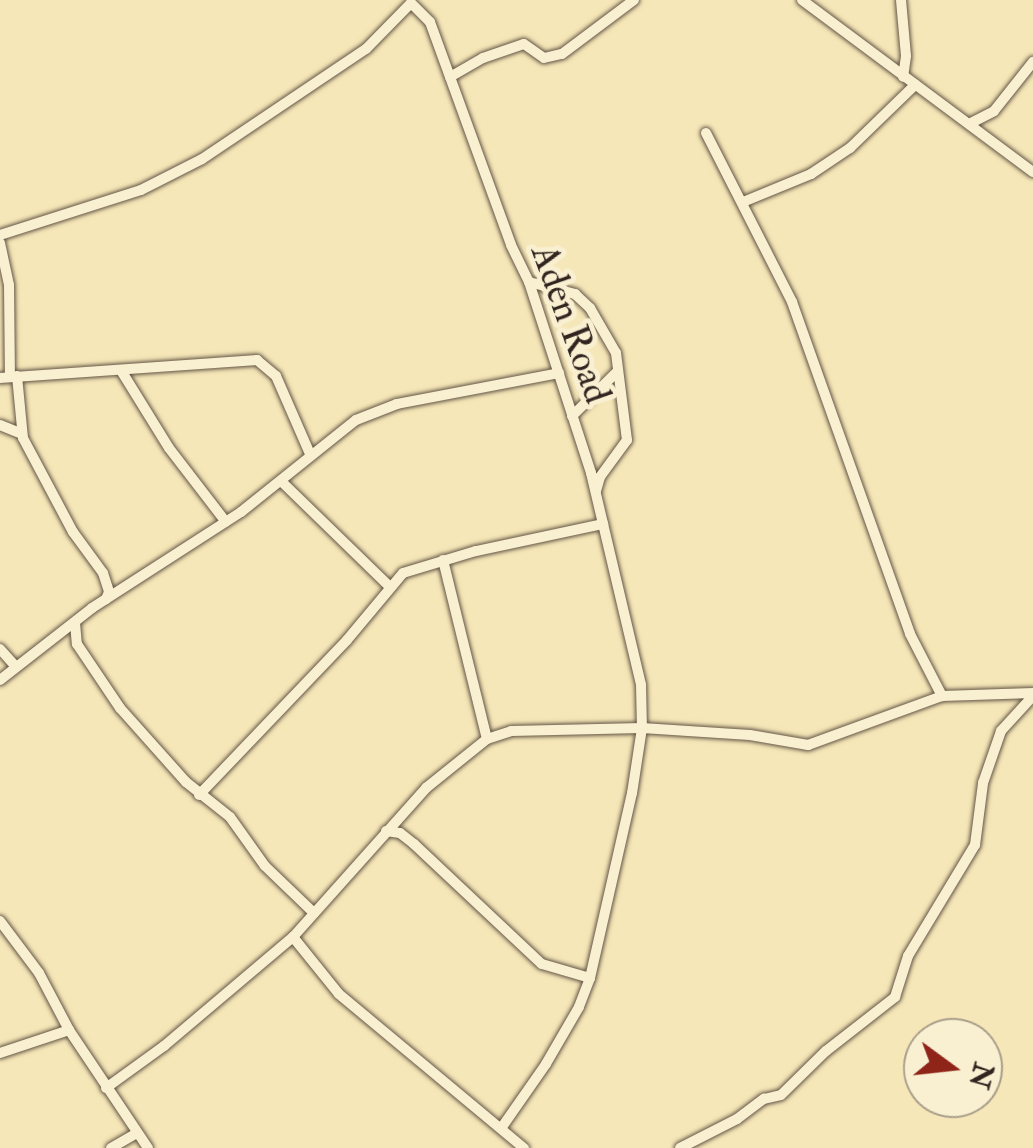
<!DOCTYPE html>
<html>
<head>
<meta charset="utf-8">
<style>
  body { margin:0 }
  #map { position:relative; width:1033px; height:1148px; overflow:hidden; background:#f6e7b8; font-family:"IM FELL Double Pica",serif }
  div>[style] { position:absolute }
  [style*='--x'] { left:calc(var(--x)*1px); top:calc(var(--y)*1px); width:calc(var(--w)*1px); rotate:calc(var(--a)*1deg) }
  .roads { filter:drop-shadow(0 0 2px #635646) drop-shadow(0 0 2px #635646) }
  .street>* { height:10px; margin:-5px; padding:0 5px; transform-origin:5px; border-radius:5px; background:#f9efd1 }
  span { translate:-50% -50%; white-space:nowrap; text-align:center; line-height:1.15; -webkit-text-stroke:10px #f9efd1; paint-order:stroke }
  .street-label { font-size:38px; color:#322520 }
  .north { position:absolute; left:903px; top:1018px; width:100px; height:100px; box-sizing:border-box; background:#f9efd1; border:2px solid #a99e8a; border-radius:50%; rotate:105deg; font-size:28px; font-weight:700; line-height:40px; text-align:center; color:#322520 }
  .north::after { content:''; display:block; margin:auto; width:35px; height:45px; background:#8f2418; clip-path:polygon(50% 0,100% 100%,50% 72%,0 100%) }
</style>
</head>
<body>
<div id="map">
  <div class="roads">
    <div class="street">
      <div style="--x:802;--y:0;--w:288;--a:36.7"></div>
      <div style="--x:901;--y:0;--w:56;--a:84.9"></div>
      <div style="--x:906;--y:56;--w:21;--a:98"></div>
      <div style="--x:450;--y:77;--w:38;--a:-30"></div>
      <div style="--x:483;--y:58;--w:43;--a:-18.9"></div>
      <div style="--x:524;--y:44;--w:24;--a:35"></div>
      <div style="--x:544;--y:58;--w:18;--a:-13"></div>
      <div style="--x:562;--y:54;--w:90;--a:-36.9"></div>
      <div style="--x:969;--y:124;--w:28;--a:-27"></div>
      <div style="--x:994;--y:111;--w:63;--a:-51.5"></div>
      <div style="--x:706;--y:133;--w:190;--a:63"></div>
      <div style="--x:792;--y:302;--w:352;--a:70.4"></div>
      <div style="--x:910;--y:634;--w:70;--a:62.7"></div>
      <div style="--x:743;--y:202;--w:74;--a:-22.4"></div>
      <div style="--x:811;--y:174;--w:47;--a:-33.7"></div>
      <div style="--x:850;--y:148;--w:91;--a:-44.1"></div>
      <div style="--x:0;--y:235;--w:148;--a:-17.7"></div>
      <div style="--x:141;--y:190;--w:68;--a:-26.9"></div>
      <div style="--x:202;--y:159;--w:197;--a:-33.9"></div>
      <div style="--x:366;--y:49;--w:64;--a:-45.6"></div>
      <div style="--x:411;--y:3;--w:27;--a:45"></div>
      <div style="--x:430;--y:22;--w:237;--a:70"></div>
      <div style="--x:511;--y:245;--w:41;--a:64.1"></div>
      <div style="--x:529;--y:282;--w:201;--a:72"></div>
      <div style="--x:591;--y:473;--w:218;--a:76.7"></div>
      <div style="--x:641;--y:685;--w:43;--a:88.7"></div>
      <div style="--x:642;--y:728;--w:66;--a:98.7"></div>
      <div style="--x:632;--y:793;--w:190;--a:102.8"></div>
      <div style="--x:590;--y:978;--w:31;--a:111"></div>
      <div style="--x:579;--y:1007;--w:66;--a:120.1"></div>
      <div style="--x:546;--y:1064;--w:77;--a:124.9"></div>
      <div style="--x:0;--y:243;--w:43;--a:77.9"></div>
      <div style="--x:9;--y:285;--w:92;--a:89.4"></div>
      <div style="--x:529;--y:282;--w:48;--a:14.6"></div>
      <div style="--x:575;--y:294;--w:21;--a:43"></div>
      <div style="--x:590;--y:308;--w:52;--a:60"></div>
      <div style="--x:616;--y:353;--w:88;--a:82.8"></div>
      <div style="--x:627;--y:440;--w:46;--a:126.1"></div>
      <div style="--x:600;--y:477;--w:15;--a:106"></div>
      <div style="--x:122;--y:372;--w:89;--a:58.3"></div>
      <div style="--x:169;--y:448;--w:93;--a:52.4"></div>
      <div style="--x:17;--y:376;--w:62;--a:84.5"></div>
      <div style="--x:23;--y:438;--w:106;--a:62"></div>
      <div style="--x:73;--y:532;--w:51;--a:53.8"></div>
      <div style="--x:103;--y:573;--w:20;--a:72"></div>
      <div style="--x:109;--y:592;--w:8;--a:113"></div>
      <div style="--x:0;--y:378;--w:258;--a:-4"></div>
      <div style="--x:257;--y:360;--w:25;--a:40"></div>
      <div style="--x:276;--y:376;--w:85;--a:66.4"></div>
      <div style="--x:572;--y:416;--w:63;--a:-44.4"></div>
      <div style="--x:0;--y:425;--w:24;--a:22"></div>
      <div style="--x:282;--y:482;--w:148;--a:44.2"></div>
      <div style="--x:443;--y:560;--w:184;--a:76.2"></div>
      <div style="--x:75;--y:623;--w:21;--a:85"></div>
      <div style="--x:77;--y:644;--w:77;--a:56.1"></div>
      <div style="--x:120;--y:708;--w:99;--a:48.3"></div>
      <div style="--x:186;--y:782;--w:56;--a:38.5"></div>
      <div style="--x:230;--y:817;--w:60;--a:54.5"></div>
      <div style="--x:265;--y:866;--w:68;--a:43.8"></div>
      <div style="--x:0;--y:649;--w:24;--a:48"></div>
      <div style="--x:0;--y:680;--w:117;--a:-38"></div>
      <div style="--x:92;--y:608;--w:177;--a:-32.8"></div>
      <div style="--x:241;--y:512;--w:147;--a:-38.7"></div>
      <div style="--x:356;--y:420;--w:44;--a:-21.3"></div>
      <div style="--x:397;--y:404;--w:165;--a:-10.8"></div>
      <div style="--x:199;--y:795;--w:214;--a:-46.3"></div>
      <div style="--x:347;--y:640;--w:87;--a:-50.1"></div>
      <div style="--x:403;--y:573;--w:76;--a:-16.8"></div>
      <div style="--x:476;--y:551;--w:130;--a:-12"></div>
      <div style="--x:386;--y:831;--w:14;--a:8"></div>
      <div style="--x:400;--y:833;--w:18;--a:38"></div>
      <div style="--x:414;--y:844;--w:175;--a:43.2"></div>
      <div style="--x:542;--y:964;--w:50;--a:16.3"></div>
      <div style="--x:0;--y:921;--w:65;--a:53.1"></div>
      <div style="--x:39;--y:973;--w:64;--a:62.2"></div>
      <div style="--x:69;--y:1030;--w:142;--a:56.2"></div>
      <div style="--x:293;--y:937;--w:73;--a:51.1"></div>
      <div style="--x:339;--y:994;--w:241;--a:39.8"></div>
      <div style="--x:0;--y:1053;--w:73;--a:-18.4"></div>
      <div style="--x:106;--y:1088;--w:72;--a:-35.9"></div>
      <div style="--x:164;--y:1046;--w:169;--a:-40.2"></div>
      <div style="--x:293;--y:937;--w:200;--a:-48.2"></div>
      <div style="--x:426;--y:788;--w:78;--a:-38.8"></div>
      <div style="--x:487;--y:739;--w:25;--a:-18"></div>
      <div style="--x:511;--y:731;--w:131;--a:-1.3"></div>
      <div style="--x:642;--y:728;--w:108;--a:3.7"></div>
      <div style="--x:750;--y:735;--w:59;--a:9.8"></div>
      <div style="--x:808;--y:745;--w:143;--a:-20.1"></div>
      <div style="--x:942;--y:696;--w:91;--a:-1.9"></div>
      <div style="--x:111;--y:1148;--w:30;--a:-30"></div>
      <div style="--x:680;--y:1148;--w:64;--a:-27"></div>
      <div style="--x:737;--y:1119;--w:34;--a:-37"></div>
      <div style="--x:764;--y:1099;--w:17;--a:-13"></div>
      <div style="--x:781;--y:1095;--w:63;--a:-44.4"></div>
      <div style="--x:826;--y:1051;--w:88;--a:-38"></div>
      <div style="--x:895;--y:997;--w:43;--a:-72.4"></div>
      <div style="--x:908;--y:956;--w:130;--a:-58.9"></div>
      <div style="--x:975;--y:845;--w:63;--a:-82.6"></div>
      <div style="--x:983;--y:783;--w:55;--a:-70.9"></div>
      <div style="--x:1001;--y:731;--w:47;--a:-47.6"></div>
    </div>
  </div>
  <div class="street-label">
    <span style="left:570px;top:324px;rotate:70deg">Aden Road</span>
  </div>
  <div class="north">N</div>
</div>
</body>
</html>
